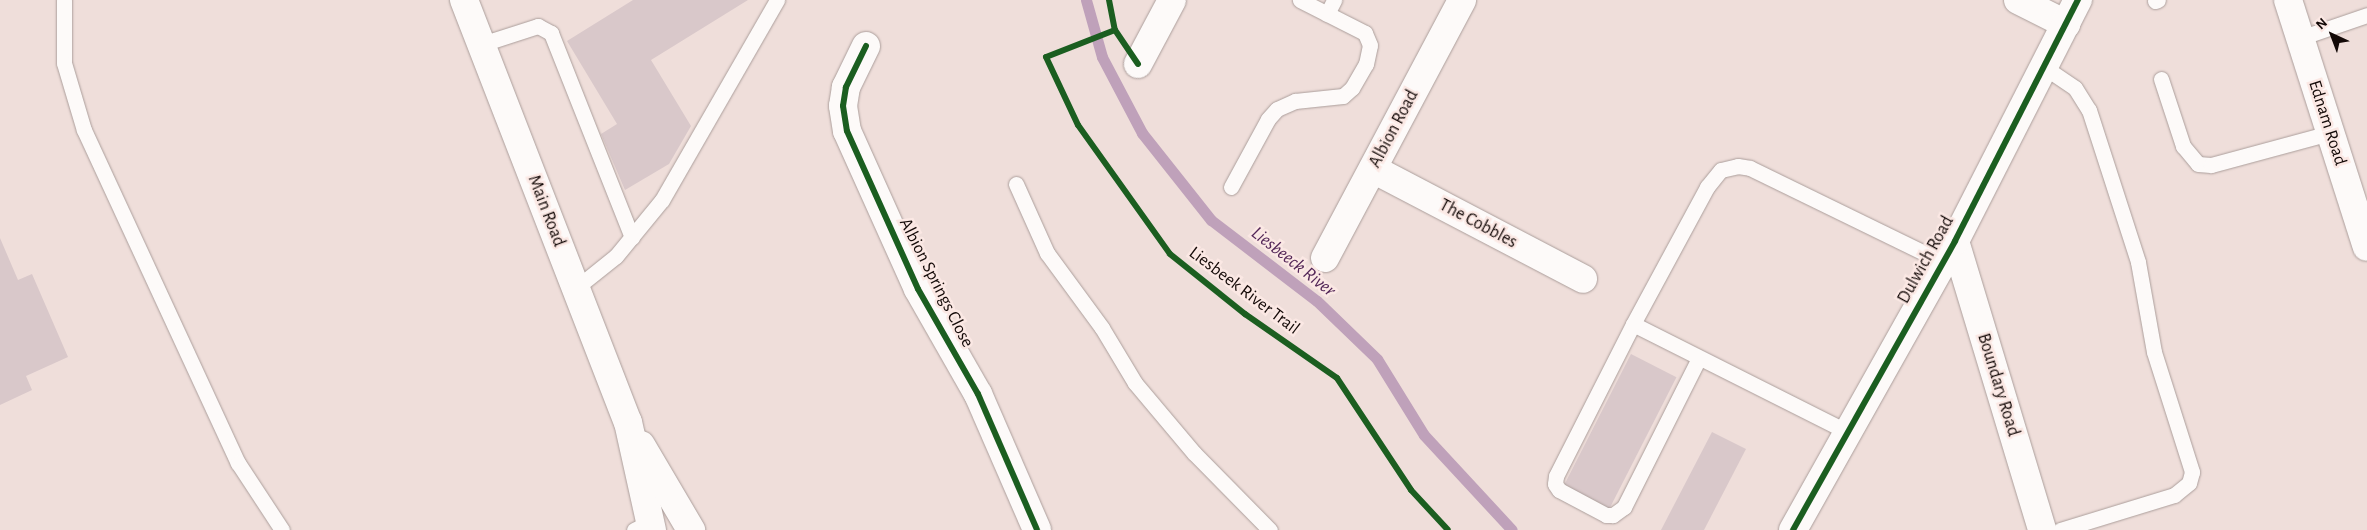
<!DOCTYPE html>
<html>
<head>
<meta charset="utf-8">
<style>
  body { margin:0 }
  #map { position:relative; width:2367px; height:530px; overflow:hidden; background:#efdeda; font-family:"Alegreya Sans",sans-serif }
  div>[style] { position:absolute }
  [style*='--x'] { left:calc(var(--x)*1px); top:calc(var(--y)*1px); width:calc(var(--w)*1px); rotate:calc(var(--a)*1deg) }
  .stream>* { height:11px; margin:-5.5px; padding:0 5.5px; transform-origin:5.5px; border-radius:5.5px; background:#bfa1ba }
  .building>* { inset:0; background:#d9c8ca; transform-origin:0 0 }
  .path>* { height:3px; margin-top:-1.5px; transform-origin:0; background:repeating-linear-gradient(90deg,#d1cccb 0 5px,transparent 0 7.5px) }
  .roads { filter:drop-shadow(0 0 1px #ab9e9b) drop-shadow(0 0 1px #ab9e9b) }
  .lane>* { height:15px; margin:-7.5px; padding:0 7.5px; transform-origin:7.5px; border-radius:7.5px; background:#fdfaf9 }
  .street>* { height:28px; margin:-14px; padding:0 14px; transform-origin:14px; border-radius:14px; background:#fdfaf9 }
  .secondary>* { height:28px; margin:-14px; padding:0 14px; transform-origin:14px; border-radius:14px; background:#fdfaf9 }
  .cycleway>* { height:6px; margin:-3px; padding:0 3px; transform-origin:3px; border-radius:3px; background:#1b5e20 }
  span { translate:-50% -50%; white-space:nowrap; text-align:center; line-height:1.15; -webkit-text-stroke:5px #fbe8e4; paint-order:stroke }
  .street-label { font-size:18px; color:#130907 }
  .water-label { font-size:19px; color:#532657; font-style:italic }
  .north { position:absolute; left:2307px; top:10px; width:50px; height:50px; -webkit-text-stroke:4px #fbe8e4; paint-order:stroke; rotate:317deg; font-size:14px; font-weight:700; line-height:20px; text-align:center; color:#130907 }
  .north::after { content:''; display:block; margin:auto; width:18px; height:22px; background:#130907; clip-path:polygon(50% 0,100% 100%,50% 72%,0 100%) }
</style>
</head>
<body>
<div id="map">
  <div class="stream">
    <div style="--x:1086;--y:0;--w:59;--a:74.3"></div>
    <div style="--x:1102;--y:57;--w:86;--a:62.2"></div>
    <div style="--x:1142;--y:133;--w:111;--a:51.6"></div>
    <div style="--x:1211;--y:220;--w:133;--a:37.4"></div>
    <div style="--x:1317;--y:301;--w:83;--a:44"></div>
    <div style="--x:1377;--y:359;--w:89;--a:58.3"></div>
    <div style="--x:1424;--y:435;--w:129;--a:47.2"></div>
  </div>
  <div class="building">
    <div style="clip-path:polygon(633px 0,748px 0,651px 60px,691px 126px,669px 164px,625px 190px,601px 134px,617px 124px,567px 41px)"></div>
    <div style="clip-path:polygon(0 238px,18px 280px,32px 274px,68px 357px,26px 376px,32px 390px,0 405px)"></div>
    <div style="left:1631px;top:354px;width:51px;height:148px;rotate:27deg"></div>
    <div style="clip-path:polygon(1712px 432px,1746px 449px,1704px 530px,1661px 530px)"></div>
  </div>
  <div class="path">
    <div style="--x:1109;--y:0;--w:32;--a:79"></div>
    <div style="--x:1115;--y:30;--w:74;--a:158.6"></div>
    <div style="--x:1046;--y:57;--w:75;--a:64.8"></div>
    <div style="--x:1078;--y:125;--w:158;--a:54.5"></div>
    <div style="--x:1170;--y:254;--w:96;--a:38.7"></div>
    <div style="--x:1245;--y:314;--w:112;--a:34.8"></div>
    <div style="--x:1337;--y:378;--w:134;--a:56.5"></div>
    <div style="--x:1411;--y:490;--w:54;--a:47.2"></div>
  </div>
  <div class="roads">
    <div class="lane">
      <div style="--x:64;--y:0;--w:63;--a:90"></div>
      <div style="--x:64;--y:63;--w:70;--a:73.4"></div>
      <div style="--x:84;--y:130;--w:367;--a:65.2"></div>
      <div style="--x:238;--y:463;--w:80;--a:56.7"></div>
      <div style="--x:2155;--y:1;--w:3;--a:-18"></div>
      <div style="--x:1327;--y:14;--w:16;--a:-63"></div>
      <div style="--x:2300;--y:38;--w:71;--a:-18.9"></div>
      <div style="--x:482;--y:44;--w:59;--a:-17.8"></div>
      <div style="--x:538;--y:26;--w:15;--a:28"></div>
      <div style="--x:551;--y:33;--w:220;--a:68.4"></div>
      <div style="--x:2044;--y:67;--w:37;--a:34"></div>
      <div style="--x:2075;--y:88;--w:26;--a:58"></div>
      <div style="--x:2089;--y:110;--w:160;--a:72.1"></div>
      <div style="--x:2138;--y:262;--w:91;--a:79.9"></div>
      <div style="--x:2154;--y:352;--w:126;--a:72.4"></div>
      <div style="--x:2192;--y:472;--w:11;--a:105"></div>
      <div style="--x:2189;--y:483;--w:19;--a:141"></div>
      <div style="--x:2174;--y:495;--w:119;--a:162.9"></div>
      <div style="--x:2161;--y:79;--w:71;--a:71.8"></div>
      <div style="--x:2183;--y:146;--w:23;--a:50"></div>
      <div style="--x:2198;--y:164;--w:13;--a:4"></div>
      <div style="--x:2211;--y:165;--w:123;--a:-15.1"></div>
      <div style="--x:1016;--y:184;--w:76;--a:65.8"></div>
      <div style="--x:1047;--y:253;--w:93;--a:53.7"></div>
      <div style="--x:1102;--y:328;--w:64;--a:59"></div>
      <div style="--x:1135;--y:383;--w:92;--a:49.9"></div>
      <div style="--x:1194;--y:453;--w:108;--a:45.4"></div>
      <div style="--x:1231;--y:187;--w:77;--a:-61.4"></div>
      <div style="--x:1268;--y:119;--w:13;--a:-48"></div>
      <div style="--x:1277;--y:109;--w:20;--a:-24"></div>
      <div style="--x:1295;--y:101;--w:48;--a:-5.9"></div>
      <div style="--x:1343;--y:96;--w:12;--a:-42"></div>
      <div style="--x:1352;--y:88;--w:28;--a:-60"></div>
      <div style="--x:1366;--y:64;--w:19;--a:-78"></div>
      <div style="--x:1370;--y:45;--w:13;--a:-113"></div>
      <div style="--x:1365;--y:33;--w:73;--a:-153.1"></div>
      <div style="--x:576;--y:288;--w:51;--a:-38.7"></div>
      <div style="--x:616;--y:256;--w:72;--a:-50.6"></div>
      <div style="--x:662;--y:200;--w:231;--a:-60.1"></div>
      <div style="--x:1633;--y:324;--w:241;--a:26.7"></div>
      <div style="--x:1699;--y:358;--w:167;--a:116.7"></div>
      <div style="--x:1624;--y:507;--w:14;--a:144"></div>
      <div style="--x:1613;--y:515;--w:7;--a:180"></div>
      <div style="--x:1606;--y:515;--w:53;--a:-152"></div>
      <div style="--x:1559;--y:490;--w:7;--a:-124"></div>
      <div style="--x:1555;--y:484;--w:8;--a:-83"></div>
      <div style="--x:1556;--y:476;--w:170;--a:-63.1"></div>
      <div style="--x:1633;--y:324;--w:156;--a:-61.6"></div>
      <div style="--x:1707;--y:187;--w:22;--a:-51"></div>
      <div style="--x:1721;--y:170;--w:17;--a:-13"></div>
      <div style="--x:1738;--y:166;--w:12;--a:9"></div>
      <div style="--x:1750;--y:168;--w:215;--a:26"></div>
      <div style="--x:634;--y:530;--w:18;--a:-27"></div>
    </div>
    <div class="street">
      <div style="--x:2018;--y:0;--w:54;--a:26.6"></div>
      <div style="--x:2288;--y:0;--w:259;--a:72.3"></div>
      <div style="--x:866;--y:46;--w:46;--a:116"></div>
      <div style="--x:846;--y:87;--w:19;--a:99"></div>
      <div style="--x:843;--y:106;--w:25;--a:81"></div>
      <div style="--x:847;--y:131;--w:173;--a:65.8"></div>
      <div style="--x:918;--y:289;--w:121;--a:60.3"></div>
      <div style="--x:978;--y:394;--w:148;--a:66.5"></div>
      <div style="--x:1138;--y:64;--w:72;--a:-62"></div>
      <div style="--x:1373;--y:169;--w:237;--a:27.6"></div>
      <div style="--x:1955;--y:241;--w:302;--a:73.2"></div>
      <div style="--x:1325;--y:258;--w:292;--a:-62"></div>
      <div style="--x:1793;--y:530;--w:331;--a:-60.7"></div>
      <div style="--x:1955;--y:241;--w:271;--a:-63"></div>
    </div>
    <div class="secondary">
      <div style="--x:464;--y:0;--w:453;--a:68.8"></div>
      <div style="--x:628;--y:422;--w:111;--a:77.5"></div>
      <div style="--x:641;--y:445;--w:99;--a:59.5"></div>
    </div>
  </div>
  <div class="cycleway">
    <div style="--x:1109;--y:0;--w:31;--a:79"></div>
    <div style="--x:1115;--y:30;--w:41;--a:55.9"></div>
    <div style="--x:1115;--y:30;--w:74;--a:158.6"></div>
    <div style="--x:1046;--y:57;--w:75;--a:64.8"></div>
    <div style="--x:1078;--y:125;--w:158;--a:54.5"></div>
    <div style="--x:1170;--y:254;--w:96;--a:38.7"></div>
    <div style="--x:1245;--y:314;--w:112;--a:34.8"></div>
    <div style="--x:1337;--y:378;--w:134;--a:56.5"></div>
    <div style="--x:1411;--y:490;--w:54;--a:47.2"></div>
    <div style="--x:866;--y:46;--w:46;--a:116"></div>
    <div style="--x:846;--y:87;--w:19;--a:99"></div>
    <div style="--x:843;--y:106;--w:25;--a:81"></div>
    <div style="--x:847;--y:131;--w:173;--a:65.8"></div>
    <div style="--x:918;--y:289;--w:121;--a:60.3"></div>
    <div style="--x:978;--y:394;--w:148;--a:66.5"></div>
    <div style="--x:1793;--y:530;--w:331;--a:-60.7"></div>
    <div style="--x:1955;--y:241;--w:271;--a:-63"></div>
  </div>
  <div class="street-label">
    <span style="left:2327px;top:123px;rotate:72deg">Ednam Road</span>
    <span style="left:1394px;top:129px;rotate:-62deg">Albion Road</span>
    <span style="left:546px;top:211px;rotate:69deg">Main Road</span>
    <span style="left:1478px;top:224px;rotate:28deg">The Cobbles</span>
    <span style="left:1926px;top:260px;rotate:-61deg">Dulwich Road</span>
    <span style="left:936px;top:283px;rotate:63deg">Albion Springs Close</span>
    <span style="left:1244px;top:291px;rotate:37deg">Liesbeek River Trail</span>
    <span style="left:1998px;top:385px;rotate:73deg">Boundary Road</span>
  </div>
  <div class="water-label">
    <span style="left:1293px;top:262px;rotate:38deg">Liesbeeck River</span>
  </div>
  <div class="north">N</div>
</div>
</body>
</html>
